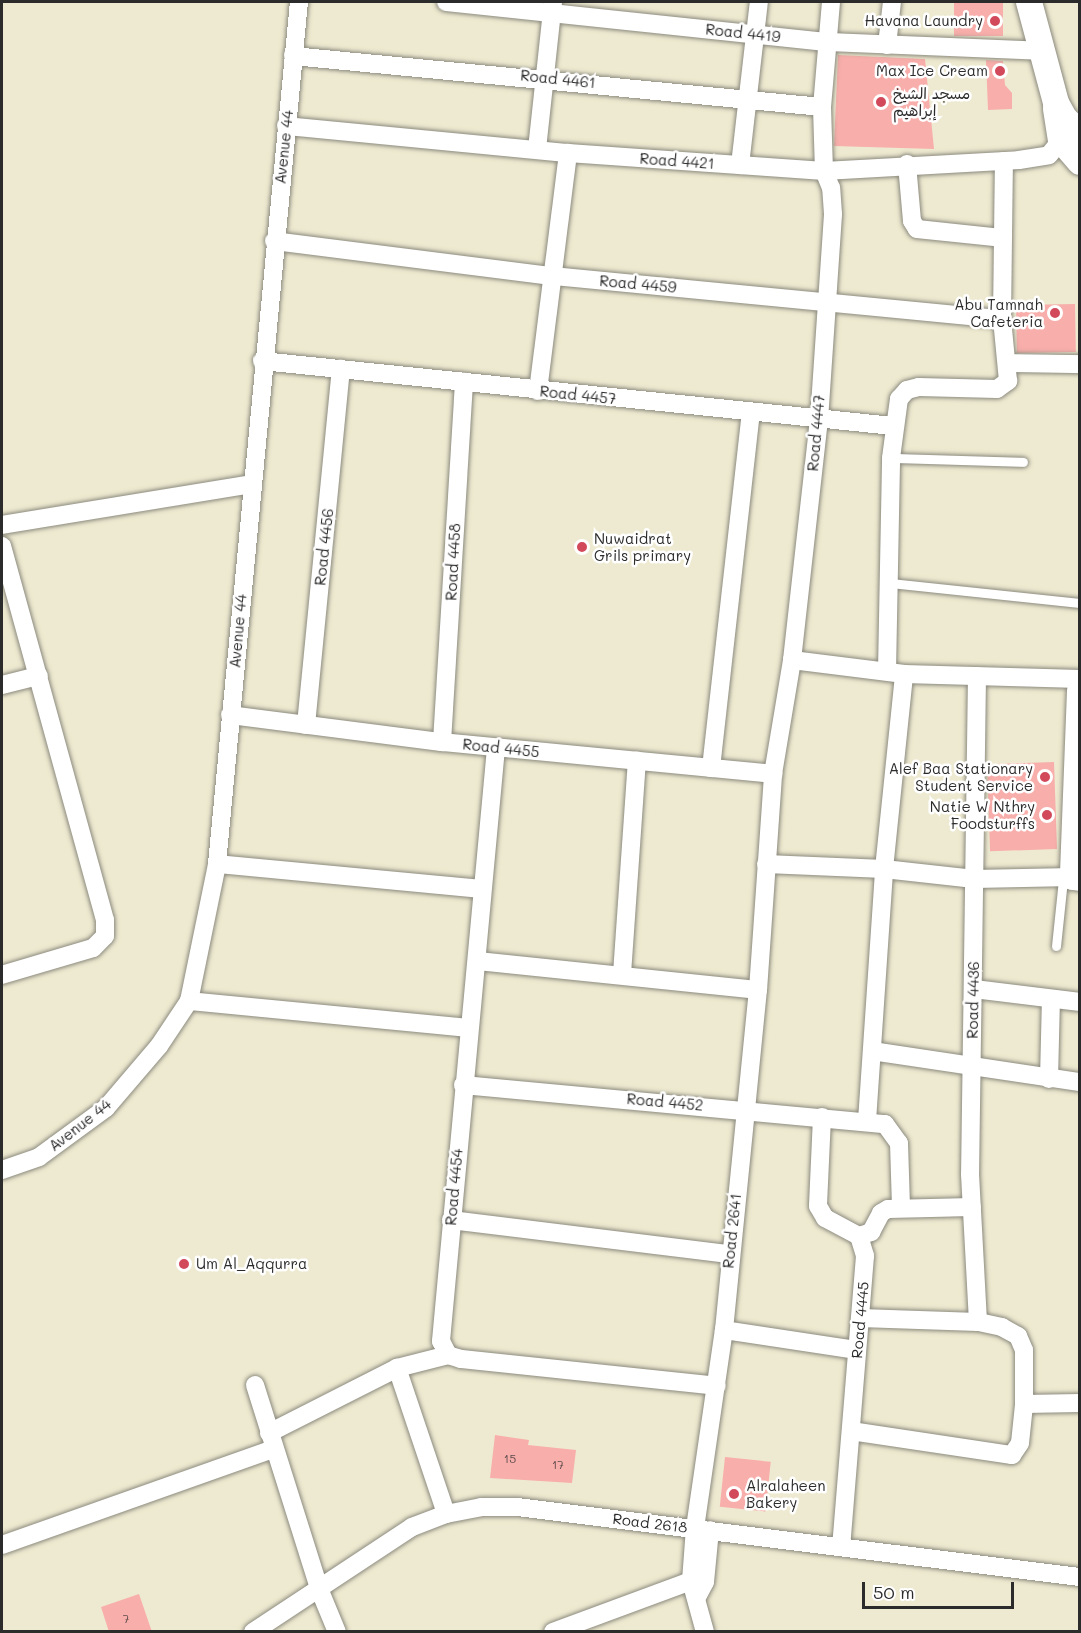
<!DOCTYPE html>
<html>
<head>
<meta charset="utf-8">
<style>
  body { margin:0 }
  #map { position:relative; width:1081px; height:1633px; overflow:hidden; background:#eeead1; font-family:Mali,"Playpen Sans Arabic",sans-serif }
  div>[style] { position:absolute }
  [style*='--x'] { left:calc(var(--x)*1px); top:calc(var(--y)*1px); width:calc(var(--w)*1px); rotate:calc(var(--a)*1deg) }
  .building>* { inset:0; background:#f8aeab; transform-origin:0 0 }
  .roads { filter:drop-shadow(0 0 2px #8c8a7e) drop-shadow(0 0 2px #8c8a7e) }
  .lane>* { height:9px; margin:-4.5px; padding:0 4.5px; transform-origin:4.5px; border-radius:4.5px; background:#fff }
  .street>* { height:18px; margin:-9px; padding:0 9px; transform-origin:9px; border-radius:9px; background:#fff }
  .secondary>* { height:26px; margin:-13px; padding:0 13px; transform-origin:13px; border-radius:13px; background:#fff }
  .dots>* { width:16px; height:16px; translate:-50% -50%; box-sizing:border-box; border:3px solid #fff; border-radius:50% }
  span { translate:-50% -50%; white-space:nowrap; text-align:center; line-height:1.15; -webkit-text-stroke:5px #fff; paint-order:stroke }
  .number-label { font-size:12px; color:#5e4c4b }
  .number-label span { -webkit-text-stroke-width:0 }
  .poi-label { font-size:15px; color:#2b2b2b }
  .right { translate:-100% -50%; text-align:right }
  .left { translate:0 -50%; text-align:left }
  .street-label { font-size:15px; color:#2b2b2b }
  .frame { position:absolute; inset:0; border:3px solid #2b2b2b; pointer-events:none }
  .scale { position:absolute; left:862px; top:1582px; width:152px; height:27px; box-sizing:border-box; border:3px solid #2b2b2b; border-top:0; padding-left:8px; font-size:18px; line-height:21px; white-space:nowrap; color:#2b2b2b; -webkit-text-stroke:4px #fff; paint-order:stroke }
</style>
</head>
<body>
<div id="map">
  <div class="building">
    <div style="left:954px;top:2px;width:49px;height:34px"></div>
    <div style="clip-path:polygon(838px 55px,925px 59px,934px 149px,834px 146px)"></div>
    <div style="clip-path:polygon(986px 60px,1003px 61px,1005px 85px,1012px 93px,1012px 109px,988px 110px)"></div>
    <div style="left:1075px;top:304px;width:48px;height:59px;rotate:89deg"></div>
    <div style="left:1054px;top:762px;width:87px;height:67px;rotate:88deg"></div>
    <div style="clip-path:polygon(495px 1435px,529px 1440px,528px 1445px,576px 1450px,572px 1483px,490px 1478px)"></div>
    <div style="left:725px;top:1457px;width:46px;height:50px;rotate:6deg"></div>
    <div style="clip-path:polygon(139px 1594px,152px 1632px,109px 1632px,101px 1607px)"></div>
  </div>
  <div class="roads">
    <div class="lane">
      <div style="--x:891;--y:458;--w:132;--a:1.7"></div>
      <div style="--x:890;--y:583;--w:191;--a:6"></div>
      <div style="--x:1056;--y:946;--w:67;--a:-84"></div>
    </div>
    <div class="street">
      <div style="--x:446;--y:2;--w:385;--a:6"></div>
      <div style="--x:829;--y:42;--w:211;--a:2.4"></div>
      <div style="--x:887;--y:45;--w:43;--a:-83.4"></div>
      <div style="--x:293;--y:56;--w:531;--a:5.51"></div>
      <div style="--x:286;--y:126;--w:283;--a:5.5"></div>
      <div style="--x:568;--y:153;--w:257;--a:4"></div>
      <div style="--x:824;--y:171;--w:195;--a:-3.2"></div>
      <div style="--x:1019;--y:160;--w:30;--a:-9"></div>
      <div style="--x:1049;--y:155;--w:19;--a:-51"></div>
      <div style="--x:537;--y:149;--w:148;--a:-83.8"></div>
      <div style="--x:907;--y:164;--w:57;--a:85"></div>
      <div style="--x:912;--y:221;--w:9;--a:58"></div>
      <div style="--x:917;--y:229;--w:85;--a:6"></div>
      <div style="--x:740;--y:165;--w:164;--a:-83.4"></div>
      <div style="--x:274;--y:241;--w:281;--a:7.2"></div>
      <div style="--x:553;--y:276;--w:451;--a:5.5"></div>
      <div style="--x:262;--y:361;--w:634;--a:5.88"></div>
      <div style="--x:1007;--y:363;--w:73;--a:0.8"></div>
      <div style="--x:538;--y:391;--w:240;--a:-82.8"></div>
      <div style="--x:2;--y:525;--w:253;--a:-9.3"></div>
      <div style="--x:2;--y:546;--w:388;--a:74.6"></div>
      <div style="--x:105;--y:920;--w:16;--a:90"></div>
      <div style="--x:105;--y:936;--w:17;--a:135"></div>
      <div style="--x:93;--y:948;--w:95;--a:163.5"></div>
      <div style="--x:792;--y:660;--w:113;--a:7.1"></div>
      <div style="--x:904;--y:674;--w:176;--a:1.6"></div>
      <div style="--x:887;--y:671;--w:213;--a:-88.9"></div>
      <div style="--x:891;--y:458;--w:60;--a:-82.3"></div>
      <div style="--x:899;--y:399;--w:12;--a:-48"></div>
      <div style="--x:907;--y:390;--w:12;--a:-14"></div>
      <div style="--x:919;--y:387;--w:78;--a:1.5"></div>
      <div style="--x:997;--y:389;--w:14;--a:-36"></div>
      <div style="--x:1008;--y:381;--w:62;--a:-95.5"></div>
      <div style="--x:1002;--y:319;--w:158;--a:-89.3"></div>
      <div style="--x:977;--y:676;--w:498;--a:90.8"></div>
      <div style="--x:970;--y:1174;--w:148;--a:86.9"></div>
      <div style="--x:2;--y:685;--w:38;--a:-14"></div>
      <div style="--x:230;--y:715;--w:214;--a:7.3"></div>
      <div style="--x:442;--y:742;--w:333;--a:5.5"></div>
      <div style="--x:306;--y:725;--w:358;--a:-84.4"></div>
      <div style="--x:442;--y:742;--w:361;--a:-86.5"></div>
      <div style="--x:496;--y:748;--w:596;--a:95.3"></div>
      <div style="--x:441;--y:1341;--w:16;--a:63"></div>
      <div style="--x:448;--y:1355;--w:14;--a:17"></div>
      <div style="--x:461;--y:1359;--w:257;--a:6"></div>
      <div style="--x:711;--y:768;--w:357;--a:-83.6"></div>
      <div style="--x:217;--y:864;--w:265;--a:5.4"></div>
      <div style="--x:766;--y:864;--w:118;--a:2.4"></div>
      <div style="--x:884;--y:869;--w:91;--a:6.3"></div>
      <div style="--x:974;--y:879;--w:99;--a:-1.2"></div>
      <div style="--x:477;--y:961;--w:282;--a:5.9"></div>
      <div style="--x:622;--y:974;--w:214;--a:-86"></div>
      <div style="--x:974;--y:989;--w:107;--a:7"></div>
      <div style="--x:189;--y:1001;--w:280;--a:5.5"></div>
      <div style="--x:872;--y:1051;--w:210;--a:8.5"></div>
      <div style="--x:1049;--y:1079;--w:80;--a:-88.6"></div>
      <div style="--x:463;--y:1085;--w:424;--a:5.3"></div>
      <div style="--x:885;--y:1124;--w:24;--a:54"></div>
      <div style="--x:899;--y:1143;--w:65;--a:88.2"></div>
      <div style="--x:822;--y:1117;--w:89;--a:92.6"></div>
      <div style="--x:818;--y:1206;--w:14;--a:60"></div>
      <div style="--x:825;--y:1218;--w:38;--a:28"></div>
      <div style="--x:859;--y:1236;--w:21;--a:73"></div>
      <div style="--x:865;--y:1256;--w:292;--a:94.7"></div>
      <div style="--x:867;--y:1121;--w:253;--a:-86.1"></div>
      <div style="--x:884;--y:869;--w:196;--a:-84.1"></div>
      <div style="--x:2;--y:1170;--w:39;--a:-19"></div>
      <div style="--x:39;--y:1157;--w:83;--a:-36.2"></div>
      <div style="--x:106;--y:1108;--w:82;--a:-49.5"></div>
      <div style="--x:159;--y:1046;--w:54;--a:-56.3"></div>
      <div style="--x:189;--y:1001;--w:140;--a:-78.4"></div>
      <div style="--x:217;--y:864;--w:866;--a:-84.57"></div>
      <div style="--x:451;--y:1220;--w:280;--a:7"></div>
      <div style="--x:859;--y:1236;--w:13;--a:-18"></div>
      <div style="--x:871;--y:1232;--w:21;--a:-62"></div>
      <div style="--x:881;--y:1213;--w:8;--a:-30"></div>
      <div style="--x:888;--y:1209;--w:84;--a:-1.4"></div>
      <div style="--x:724;--y:1330;--w:134;--a:8.6"></div>
      <div style="--x:397;--y:1368;--w:154;--a:71.4"></div>
      <div style="--x:255;--y:1385;--w:216;--a:72.5"></div>
      <div style="--x:320;--y:1591;--w:44;--a:67.5"></div>
      <div style="--x:1024;--y:1404;--w:56;--a:-1"></div>
      <div style="--x:851;--y:1431;--w:163;--a:8.5"></div>
      <div style="--x:1012;--y:1455;--w:14;--a:-56"></div>
      <div style="--x:1020;--y:1443;--w:39;--a:-84"></div>
      <div style="--x:1024;--y:1404;--w:54;--a:-90"></div>
      <div style="--x:1024;--y:1350;--w:15;--a:-113"></div>
      <div style="--x:1018;--y:1336;--w:18;--a:-151"></div>
      <div style="--x:1002;--y:1327;--w:25;--a:-168"></div>
      <div style="--x:978;--y:1322;--w:118;--a:-178.1"></div>
      <div style="--x:269;--y:1433;--w:144;--a:-26.9"></div>
      <div style="--x:397;--y:1368;--w:53;--a:-14.3"></div>
      <div style="--x:2;--y:1545;--w:288;--a:-19.5"></div>
      <div style="--x:697;--y:1597;--w:17;--a:-62"></div>
      <div style="--x:705;--y:1582;--w:52;--a:-84.5"></div>
      <div style="--x:253;--y:1632;--w:191;--a:-33.4"></div>
      <div style="--x:412;--y:1527;--w:36;--a:-21"></div>
      <div style="--x:446;--y:1514;--w:36;--a:-11"></div>
      <div style="--x:481;--y:1507;--w:36;--a:0"></div>
      <div style="--x:517;--y:1507;--w:567;--a:7.09"></div>
      <div style="--x:553;--y:1632;--w:147;--a:-20.3"></div>
      <div style="--x:705;--y:1632;--w:53;--a:-105.4"></div>
      <div style="--x:691;--y:1581;--w:53;--a:-85.7"></div>
      <div style="--x:695;--y:1528;--w:200;--a:-81.7"></div>
      <div style="--x:724;--y:1330;--w:342;--a:-84.3"></div>
      <div style="--x:758;--y:990;--w:217;--a:-86"></div>
      <div style="--x:773;--y:774;--w:116;--a:-80.5"></div>
      <div style="--x:792;--y:660;--w:242;--a:-83.6"></div>
      <div style="--x:819;--y:420;--w:206;--a:-86.1"></div>
      <div style="--x:833;--y:214;--w:26;--a:-94"></div>
      <div style="--x:831;--y:188;--w:18;--a:-112"></div>
      <div style="--x:824;--y:171;--w:64;--a:-91.8"></div>
      <div style="--x:822;--y:107;--w:105;--a:-85.1"></div>
    </div>
    <div class="secondary">
      <div style="--x:1029;--y:2;--w:105;--a:75"></div>
      <div style="--x:1056;--y:103;--w:18;--a:61"></div>
      <div style="--x:1065;--y:119;--w:21;--a:43"></div>
      <div style="--x:1056;--y:109;--w:31;--a:81"></div>
      <div style="--x:1061;--y:140;--w:29;--a:49"></div>
      <div style="--x:1080;--y:691;--w:186;--a:92.2"></div>
      <div style="--x:1073;--y:877;--w:7;--a:8"></div>
    </div>
  </div>
  <div class="dots">
    <div style="left:995px;top:21px;background:#d1495b"></div>
    <div style="left:1000px;top:71px;background:#d1495b"></div>
    <div style="left:881px;top:102px;background:#d1495b"></div>
    <div style="left:1055px;top:313px;background:#d1495b"></div>
    <div style="left:582px;top:547px;background:#d1495b"></div>
    <div style="left:1045px;top:777px;background:#d1495b"></div>
    <div style="left:1047px;top:815px;background:#d1495b"></div>
    <div style="left:184px;top:1264px;background:#d1495b"></div>
    <div style="left:734px;top:1494px;background:#d1495b"></div>
  </div>
  <div class="number-label">
    <span style="left:510px;top:1459px">15</span>
    <span style="left:558px;top:1465px">17</span>
    <span style="left:126px;top:1619px">7</span>
  </div>
  <div class="poi-label">
    <span class="right" style="left:983px;top:21px">Havana Laundry</span>
    <span class="right" style="left:988px;top:71px">Max Ice Cream</span>
    <span class="left" style="left:893px;top:102px">مسجد الشيخ<br>إبراهيم</span>
    <span class="right" style="left:1043px;top:313px">Abu Tamnah<br>Cafeteria</span>
    <span class="left" style="left:594px;top:547px">Nuwaidrat<br>Grils primary</span>
    <span class="right" style="left:1033px;top:777px">Alef Baa Stationary<br>Student Service</span>
    <span class="right" style="left:1035px;top:815px">Natie W Nthry<br>Foodsturffs</span>
    <span class="left" style="left:196px;top:1264px">Um Al_Aqqurra</span>
    <span class="left" style="left:746px;top:1494px">Alralaheen<br>Bakery</span>
  </div>
  <div class="street-label">
    <span style="left:743px;top:33px;rotate:6deg">Road 4419</span>
    <span style="left:558px;top:79px;rotate:6deg">Road 4461</span>
    <span style="left:284px;top:147px;rotate:-84deg">Avenue 44</span>
    <span style="left:677px;top:161px;rotate:4deg">Road 4421</span>
    <span style="left:638px;top:284px;rotate:5deg">Road 4459</span>
    <span style="left:578px;top:395px;rotate:6deg">Road 4457</span>
    <span style="left:816px;top:433px;rotate:-85deg">Road 4447</span>
    <span style="left:324px;top:547px;rotate:-84deg">Road 4456</span>
    <span style="left:453px;top:562px;rotate:-87deg">Road 4458</span>
    <span style="left:238px;top:631px;rotate:-85deg">Avenue 44</span>
    <span style="left:501px;top:748px;rotate:6deg">Road 4455</span>
    <span style="left:973px;top:1000px;rotate:-89deg">Road 4436</span>
    <span style="left:665px;top:1102px;rotate:5deg">Road 4452</span>
    <span style="left:80px;top:1125px;rotate:-38deg">Avenue 44</span>
    <span style="left:454px;top:1187px;rotate:-85deg">Road 4454</span>
    <span style="left:732px;top:1231px;rotate:-84deg">Road 2641</span>
    <span style="left:860px;top:1320px;rotate:-85deg">Road 4445</span>
    <span style="left:650px;top:1523px;rotate:7deg">Road 2618</span>
  </div>
  <div class="frame"></div>
  <div class="scale">50 m</div>
</div>
</body>
</html>
